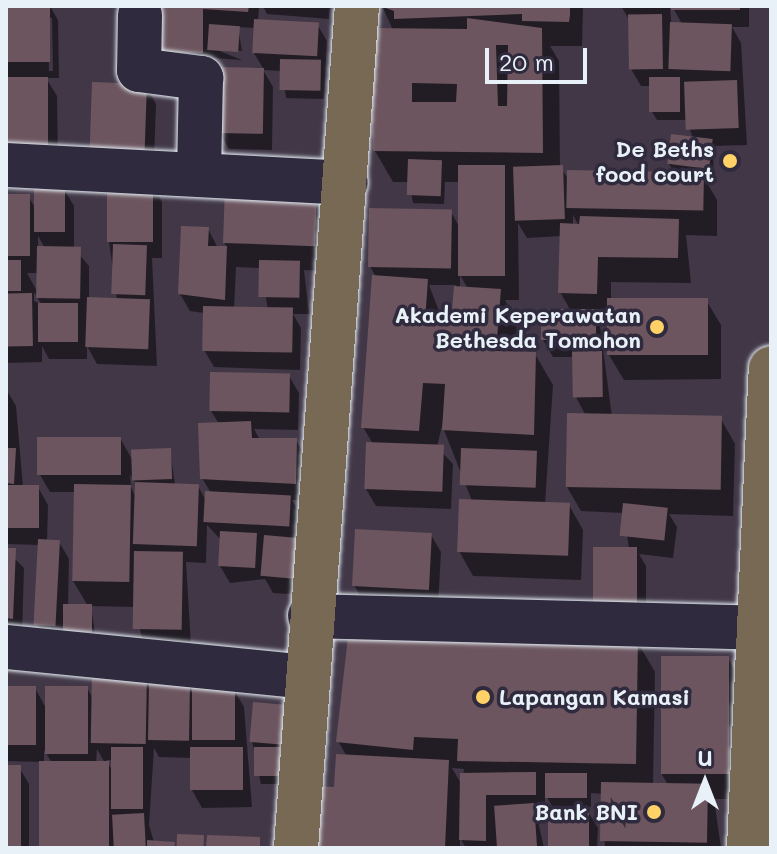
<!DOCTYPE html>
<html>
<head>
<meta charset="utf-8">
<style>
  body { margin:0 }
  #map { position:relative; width:777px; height:854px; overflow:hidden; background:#413747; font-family:Mali,sans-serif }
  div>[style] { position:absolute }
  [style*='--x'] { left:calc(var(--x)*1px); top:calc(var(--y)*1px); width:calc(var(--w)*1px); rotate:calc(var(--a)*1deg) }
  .shadow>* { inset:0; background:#0007 }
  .building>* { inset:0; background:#6c555e; transform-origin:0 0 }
  .roads { filter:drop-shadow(0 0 2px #e8f1f8) drop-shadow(0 0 2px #e8f1f8) }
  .minor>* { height:44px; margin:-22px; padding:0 22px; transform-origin:22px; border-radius:22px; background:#2f2a3d }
  .major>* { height:44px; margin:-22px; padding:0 22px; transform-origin:22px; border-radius:22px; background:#786954 }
  .highway>* { height:44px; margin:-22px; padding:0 22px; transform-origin:22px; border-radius:22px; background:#786954 }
  .dots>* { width:22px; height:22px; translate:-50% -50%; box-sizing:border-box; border:4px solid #2f2a3d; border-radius:50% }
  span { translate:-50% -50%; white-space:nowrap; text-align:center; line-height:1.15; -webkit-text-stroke:7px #2f2a3d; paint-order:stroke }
  .poi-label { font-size:22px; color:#e8f1f8; font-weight:700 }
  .right { translate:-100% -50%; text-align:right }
  .left { translate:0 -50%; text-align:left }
  .frame { position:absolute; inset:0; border:8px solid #e8f1f8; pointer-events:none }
  .north { position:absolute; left:665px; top:742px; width:80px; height:80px; -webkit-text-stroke:6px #2f2a3d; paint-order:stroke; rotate:0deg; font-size:22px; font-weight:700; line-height:32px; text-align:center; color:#e8f1f8 }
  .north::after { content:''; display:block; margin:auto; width:28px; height:36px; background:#e8f1f8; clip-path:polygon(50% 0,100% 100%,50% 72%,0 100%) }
  .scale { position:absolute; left:485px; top:48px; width:102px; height:36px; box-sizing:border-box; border:4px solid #e8f1f8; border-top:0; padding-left:10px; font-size:24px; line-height:28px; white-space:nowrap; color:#e8f1f8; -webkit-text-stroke:6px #2f2a3d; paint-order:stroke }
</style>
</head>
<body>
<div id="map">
  <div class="shadow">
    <div style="clip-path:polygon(evenodd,6px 6px,50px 6px,58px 20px,59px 78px,46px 78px,57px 96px,58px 163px,6px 79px,6px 6px,48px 18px,52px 18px,53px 71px,49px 71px,48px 18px)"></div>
    <div style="clip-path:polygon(146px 6px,259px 6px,258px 21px,317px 24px,327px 41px,324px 99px,286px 98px,282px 71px,263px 70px,273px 87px,272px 150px,229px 149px,219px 132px,219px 69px,264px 70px,254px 53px,255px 28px,238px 27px,242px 51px,212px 48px,242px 60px,212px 58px,211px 70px,155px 69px)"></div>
    <div style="clip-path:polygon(263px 6px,330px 6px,329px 19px,267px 14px)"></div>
    <div style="clip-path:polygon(evenodd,382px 6px,583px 6px,582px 46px,550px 46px,559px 61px,560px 167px,569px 180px,675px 174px,669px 164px,693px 139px,687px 120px,657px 120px,652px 112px,652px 86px,641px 86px,631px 69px,631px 23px,621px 6px,670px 6px,672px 34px,682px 24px,672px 6px,749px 6px,749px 27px,732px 27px,741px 43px,747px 145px,714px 146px,713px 177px,703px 176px,717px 200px,717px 236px,686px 235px,691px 283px,611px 282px,611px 301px,706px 300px,721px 325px,721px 379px,624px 380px,609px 355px,609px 318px,599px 318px,612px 417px,721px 419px,735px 444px,733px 516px,669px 514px,677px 527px,673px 558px,639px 554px,646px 566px,646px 621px,605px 621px,629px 549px,624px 513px,581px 511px,567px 487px,586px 416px,576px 397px,574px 357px,553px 357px,543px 340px,571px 311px,560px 292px,562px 236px,527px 238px,518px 223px,519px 300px,505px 300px,517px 322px,515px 353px,535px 354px,553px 385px,545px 504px,569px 505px,583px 530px,581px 580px,473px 576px,459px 551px,472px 501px,444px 430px,445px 413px,437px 447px,453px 464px,451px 509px,376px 506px,366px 489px,373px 444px,363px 427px,376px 277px,370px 266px,451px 212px,460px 228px,460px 182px,445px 182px,444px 204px,413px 203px,409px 182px,393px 182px,375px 151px,393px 30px,382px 6px,573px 215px,579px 226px,573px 225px,573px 215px,382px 6px,460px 275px,468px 289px,460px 288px,460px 275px,382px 6px,429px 285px,456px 285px,453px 325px,444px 324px,429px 285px)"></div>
    <div style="clip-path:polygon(evenodd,146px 86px,156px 104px,153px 186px,162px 202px,162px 258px,152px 258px,157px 366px,97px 364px,87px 346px,87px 359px,49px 359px,42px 346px,42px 362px,6px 363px,6px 196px,28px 196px,36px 209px,64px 189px,74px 206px,74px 248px,89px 266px,89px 299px,117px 300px,109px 241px,146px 86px,38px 236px,45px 248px,38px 247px,38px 236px,146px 86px,27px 273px,38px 273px,38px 293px,27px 273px,146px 86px,34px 292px,42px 305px,34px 301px,34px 292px)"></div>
    <div style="clip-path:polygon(evenodd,316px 192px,330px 217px,327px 271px,304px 270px,309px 314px,293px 314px,301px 328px,300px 370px,214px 367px,204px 350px,204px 313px,190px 311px,180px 294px,208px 229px,218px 248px,227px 248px,224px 242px,316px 192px,236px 267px,261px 268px,268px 310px,234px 309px,236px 267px)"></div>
    <div style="clip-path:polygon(evenodd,289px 376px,299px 393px,298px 430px,254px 429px,260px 440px,296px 440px,306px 457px,305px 501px,292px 500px,300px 514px,304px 595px,273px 593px,265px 579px,230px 583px,220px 566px,221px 540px,207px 525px,206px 563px,186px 562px,191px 646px,144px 645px,134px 607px,91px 606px,96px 640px,48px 642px,38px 625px,39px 545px,6px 544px,6px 389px,16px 406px,23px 487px,38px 487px,48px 505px,47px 542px,59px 542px,69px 559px,68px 606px,88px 606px,73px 581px,76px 492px,50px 492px,40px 475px,120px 438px,133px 461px,170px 450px,175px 485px,198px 486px,206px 501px,211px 493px,202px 478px,219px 424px,211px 411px,289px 376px,130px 474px,137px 485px,136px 498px,131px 487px,130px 474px)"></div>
    <div style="clip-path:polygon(431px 535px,441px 552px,438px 606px,364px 603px,354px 585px)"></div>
    <div style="clip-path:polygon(6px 550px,24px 568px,22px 635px,6px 635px)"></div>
    <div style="clip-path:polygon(evenodd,637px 641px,655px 672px,653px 785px,668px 785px,661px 773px,728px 658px,742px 683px,740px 799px,714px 799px,721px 848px,605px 848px,603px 794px,591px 793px,591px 807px,552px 806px,545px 794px,545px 812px,536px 812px,544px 848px,466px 848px,460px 838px,460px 848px,317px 848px,347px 757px,338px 741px,637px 641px,452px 768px,464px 769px,462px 785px,452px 768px)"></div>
    <div style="clip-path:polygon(evenodd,94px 672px,189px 686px,194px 696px,234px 690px,244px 707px,252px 807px,202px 808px,192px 790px,192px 758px,159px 757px,154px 748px,149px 825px,154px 842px,176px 848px,41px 848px,41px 762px,6px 761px,6px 688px,35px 688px,47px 710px,87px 688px,94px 700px,94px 672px,97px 749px,105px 763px,96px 763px,97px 749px,94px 672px,44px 750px,52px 763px,44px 763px,44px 750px,94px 672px,106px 760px,113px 760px,113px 772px,106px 760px)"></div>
    <div style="clip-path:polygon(286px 707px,284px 784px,261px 784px,252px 741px)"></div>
    <div style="clip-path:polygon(6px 767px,19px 767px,29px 784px,29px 848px,6px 848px)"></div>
    <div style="clip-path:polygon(585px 807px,598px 828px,597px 848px,550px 848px)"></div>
  </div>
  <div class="building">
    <div style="left:6px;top:6px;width:44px;height:56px"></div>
    <div style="clip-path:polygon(144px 6px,249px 6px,248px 12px,203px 9px,203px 53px,143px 52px)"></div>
    <div style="clip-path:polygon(380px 6px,570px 6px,570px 15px,569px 22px,522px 21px,522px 14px,394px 19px,394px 11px)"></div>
    <div style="left:671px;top:6px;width:69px;height:4px"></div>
    <div style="left:662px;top:14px;width:55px;height:34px;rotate:89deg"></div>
    <div style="clip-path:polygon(evenodd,467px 18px,542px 28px,543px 153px,373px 151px,369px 28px,467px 29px,467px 18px,496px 45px,508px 45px,507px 106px,498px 106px,496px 45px,467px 18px,412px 83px,457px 84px,456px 102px,412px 102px,412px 83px)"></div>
    <div style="left:254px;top:19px;width:65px;height:34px;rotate:3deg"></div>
    <div style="left:670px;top:22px;width:62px;height:47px;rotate:2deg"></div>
    <div style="left:209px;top:24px;width:31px;height:26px;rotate:4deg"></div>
    <div style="left:280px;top:59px;width:41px;height:31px;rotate:1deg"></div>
    <div style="left:217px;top:67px;width:47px;height:66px;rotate:1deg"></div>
    <div style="left:6px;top:77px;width:42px;height:70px"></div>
    <div style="left:680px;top:77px;width:35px;height:31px;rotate:90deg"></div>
    <div style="left:737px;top:80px;width:48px;height:53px;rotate:88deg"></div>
    <div style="left:92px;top:82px;width:55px;height:84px;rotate:2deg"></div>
    <div style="left:671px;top:134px;width:42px;height:30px;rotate:7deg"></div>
    <div style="left:408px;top:159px;width:34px;height:36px;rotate:2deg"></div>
    <div style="left:458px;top:165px;width:47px;height:111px"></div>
    <div style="left:563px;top:165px;width:54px;height:50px;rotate:88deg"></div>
    <div style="left:567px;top:170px;width:137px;height:38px;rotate:1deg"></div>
    <div style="left:107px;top:183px;width:46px;height:59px"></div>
    <div style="left:225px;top:186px;width:92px;height:57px;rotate:2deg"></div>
    <div style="left:34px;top:187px;width:31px;height:45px"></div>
    <div style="left:6px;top:194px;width:24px;height:62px"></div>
    <div style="left:369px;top:208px;width:83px;height:59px;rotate:1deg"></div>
    <div style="clip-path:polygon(580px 216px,679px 219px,678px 258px,598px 257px,597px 294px,558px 293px,560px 223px,579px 224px)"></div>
    <div style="clip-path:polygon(181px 226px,209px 227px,208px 246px,227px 246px,225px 300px,178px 294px)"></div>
    <div style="left:113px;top:244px;width:34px;height:50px;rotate:2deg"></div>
    <div style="left:37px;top:246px;width:44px;height:52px;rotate:1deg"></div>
    <div style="left:6px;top:260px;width:15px;height:31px"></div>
    <div style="left:259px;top:260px;width:41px;height:37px;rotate:1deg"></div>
    <div style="clip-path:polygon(372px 275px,428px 279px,425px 321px,451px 322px,454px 286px,501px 289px,496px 351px,536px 352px,534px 435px,442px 430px,445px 384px,423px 383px,419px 431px,361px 428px)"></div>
    <div style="left:32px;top:293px;width:53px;height:26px;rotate:89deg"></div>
    <div style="left:87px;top:297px;width:63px;height:50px;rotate:2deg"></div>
    <div style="left:708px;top:298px;width:57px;height:101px;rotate:90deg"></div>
    <div style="left:38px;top:303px;width:40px;height:39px"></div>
    <div style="left:203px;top:306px;width:90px;height:45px;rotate:1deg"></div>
    <div style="left:541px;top:309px;width:55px;height:31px"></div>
    <div style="left:602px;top:351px;width:46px;height:30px;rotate:89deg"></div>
    <div style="left:210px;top:372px;width:80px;height:39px;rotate:1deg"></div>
    <div style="left:567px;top:413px;width:155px;height:74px;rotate:1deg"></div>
    <div style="clip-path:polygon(251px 421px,252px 438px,297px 438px,296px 484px,200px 479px,198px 423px)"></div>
    <div style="left:37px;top:437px;width:84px;height:38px"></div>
    <div style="left:366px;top:442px;width:78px;height:47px;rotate:2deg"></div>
    <div style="clip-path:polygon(6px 448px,16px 448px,14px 484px,6px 483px)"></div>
    <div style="left:171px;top:448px;width:31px;height:40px;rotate:88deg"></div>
    <div style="left:461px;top:448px;width:76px;height:37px;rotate:2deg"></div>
    <div style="left:135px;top:482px;width:64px;height:62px;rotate:2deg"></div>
    <div style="left:74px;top:484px;width:57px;height:97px;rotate:1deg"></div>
    <div style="left:6px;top:485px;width:33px;height:43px"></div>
    <div style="left:205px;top:491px;width:86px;height:31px;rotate:3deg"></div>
    <div style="left:459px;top:499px;width:111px;height:53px;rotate:2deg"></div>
    <div style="left:623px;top:503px;width:45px;height:33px;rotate:6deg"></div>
    <div style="left:355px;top:529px;width:77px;height:57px;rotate:3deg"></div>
    <div style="left:220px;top:531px;width:37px;height:35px;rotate:3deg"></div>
    <div style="left:264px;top:535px;width:34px;height:41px;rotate:5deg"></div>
    <div style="left:38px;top:539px;width:22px;height:86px;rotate:3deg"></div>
    <div style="left:593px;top:547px;width:44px;height:57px"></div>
    <div style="clip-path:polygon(6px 548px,16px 548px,13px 619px,6px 618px)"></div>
    <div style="left:134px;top:551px;width:49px;height:78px;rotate:1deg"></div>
    <div style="left:63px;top:604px;width:29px;height:28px"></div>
    <div style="clip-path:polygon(349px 628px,638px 639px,636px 764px,457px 761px,458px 739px,414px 737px,413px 750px,336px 742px)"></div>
    <div style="left:661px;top:656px;width:68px;height:118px"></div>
    <div style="left:92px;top:670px;width:55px;height:73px;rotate:1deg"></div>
    <div style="left:149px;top:683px;width:41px;height:57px;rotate:1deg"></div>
    <div style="left:6px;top:686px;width:30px;height:59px"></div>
    <div style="left:45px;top:686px;width:43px;height:68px"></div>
    <div style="left:192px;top:688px;width:43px;height:52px"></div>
    <div style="left:253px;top:702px;width:34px;height:40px;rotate:5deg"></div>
    <div style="left:111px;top:747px;width:32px;height:62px"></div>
    <div style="left:243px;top:747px;width:43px;height:53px;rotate:90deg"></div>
    <div style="left:254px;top:747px;width:26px;height:29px"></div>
    <div style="clip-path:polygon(336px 754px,449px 760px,445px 848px,315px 848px,317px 786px,334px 787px)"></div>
    <div style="left:39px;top:761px;width:70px;height:87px"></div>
    <div style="left:6px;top:765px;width:15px;height:83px"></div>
    <div style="clip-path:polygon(536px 772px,536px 795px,486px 795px,486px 841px,459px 840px,460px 773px)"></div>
    <div style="left:545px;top:773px;width:42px;height:25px"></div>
    <div style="left:601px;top:782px;width:107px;height:59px;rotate:1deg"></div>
    <div style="left:534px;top:803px;width:45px;height:40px;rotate:86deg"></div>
    <div style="left:548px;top:808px;width:41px;height:40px"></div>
    <div style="left:144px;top:813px;width:35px;height:32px;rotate:87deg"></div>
    <div style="left:177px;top:834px;width:27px;height:14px;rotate:2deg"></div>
    <div style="clip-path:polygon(207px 835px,260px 837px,260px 848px,206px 848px)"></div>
    <div style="clip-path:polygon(147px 840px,175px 842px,174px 848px,147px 848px)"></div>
  </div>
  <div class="roads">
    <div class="minor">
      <div style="--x:140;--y:15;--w:55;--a:91"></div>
      <div style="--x:139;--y:70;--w:63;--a:7.4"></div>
      <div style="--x:201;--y:78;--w:94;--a:91.2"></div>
      <div style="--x:6;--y:165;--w:340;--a:3"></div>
      <div style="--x:310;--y:616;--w:447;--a:1.5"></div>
      <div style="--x:6;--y:647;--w:300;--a:5.7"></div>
    </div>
    <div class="major">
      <div style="--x:296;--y:848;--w:844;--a:-85.86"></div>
    </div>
    <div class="highway">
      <div style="--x:749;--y:848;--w:480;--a:-87.4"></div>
    </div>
  </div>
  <div class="dots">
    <div style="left:730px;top:161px;background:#ffd166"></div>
    <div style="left:657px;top:327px;background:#ffd166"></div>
    <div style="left:483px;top:697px;background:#ffd166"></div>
    <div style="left:654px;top:812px;background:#ffd166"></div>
  </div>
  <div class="poi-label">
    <span class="right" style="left:714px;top:161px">De Beths<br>food court</span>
    <span class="right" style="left:641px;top:327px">Akademi Keperawatan<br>Bethesda Tomohon</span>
    <span class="left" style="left:499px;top:697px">Lapangan Kamasi</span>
    <span class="right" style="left:638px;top:812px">Bank BNI</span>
  </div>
  <div class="frame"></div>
  <div class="north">U</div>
  <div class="scale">20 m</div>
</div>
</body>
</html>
